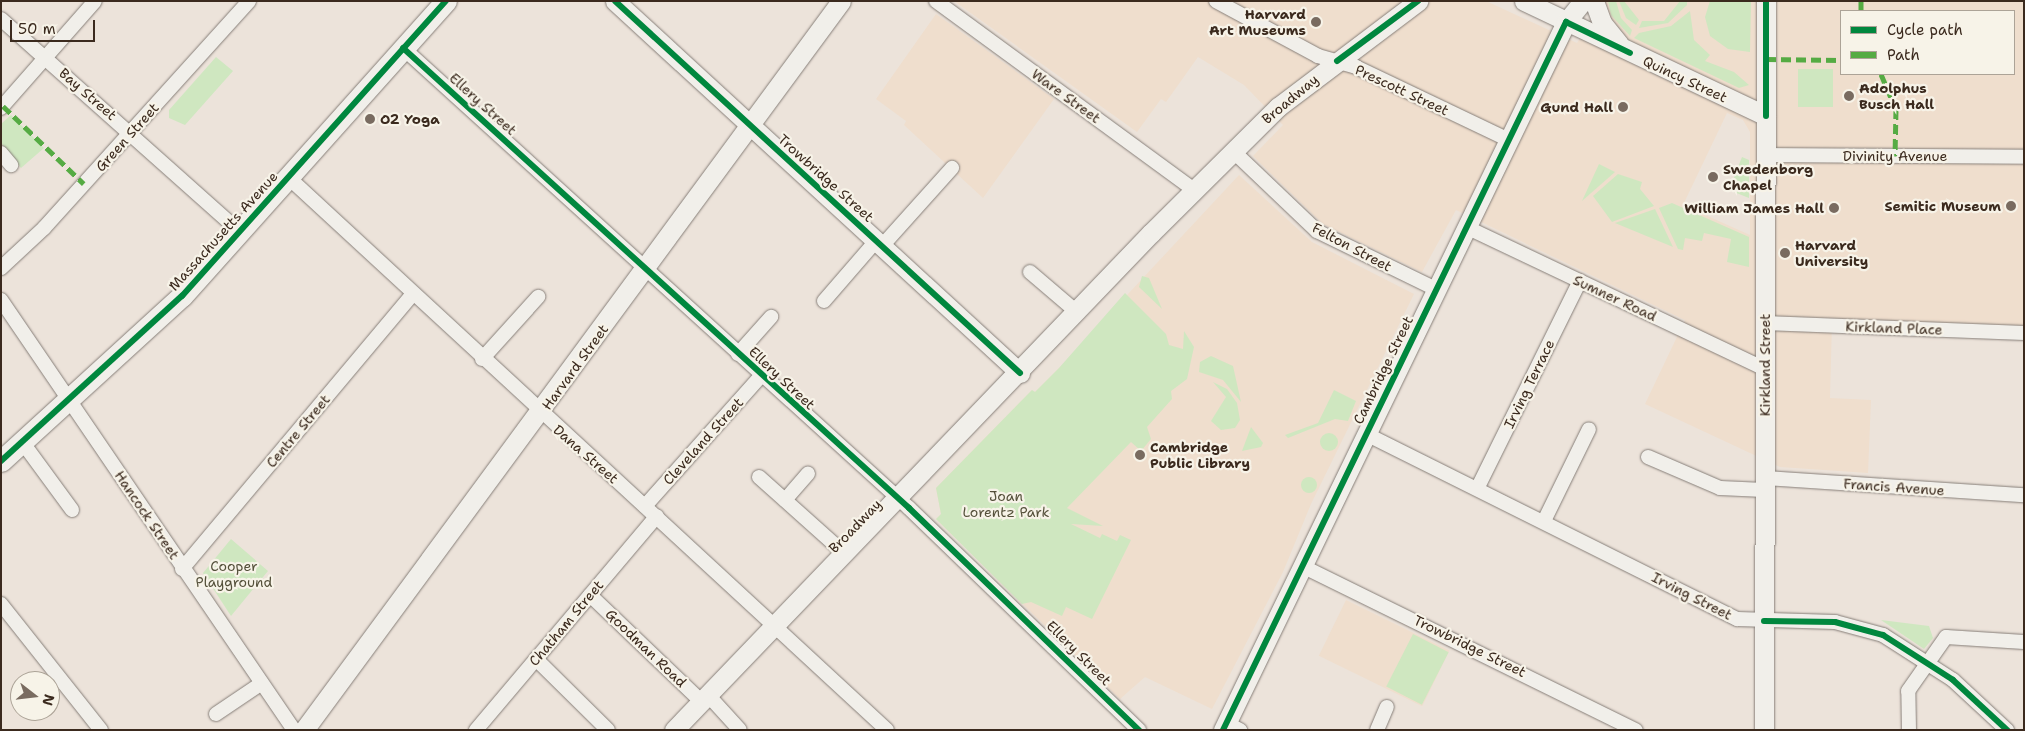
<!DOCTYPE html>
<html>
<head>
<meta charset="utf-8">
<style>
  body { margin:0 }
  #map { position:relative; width:2025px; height:731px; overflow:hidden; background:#ece3da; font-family:"Shantell Sans",sans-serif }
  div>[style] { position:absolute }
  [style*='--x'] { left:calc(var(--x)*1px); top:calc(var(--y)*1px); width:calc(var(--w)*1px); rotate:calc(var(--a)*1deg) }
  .built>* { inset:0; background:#efdecd; transform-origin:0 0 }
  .green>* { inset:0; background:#cfe7c0; transform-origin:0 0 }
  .round { border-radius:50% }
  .roads { filter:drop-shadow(0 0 1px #867e78) drop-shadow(0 0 1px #867e78) }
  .street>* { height:14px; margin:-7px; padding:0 7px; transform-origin:7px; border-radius:7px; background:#f1efea }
  .secondary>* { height:19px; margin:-9.5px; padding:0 9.5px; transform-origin:9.5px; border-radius:9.5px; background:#f1efea }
  .primary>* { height:21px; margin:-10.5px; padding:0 10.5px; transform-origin:10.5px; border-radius:10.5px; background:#f1efea }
  .quiet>* { height:5px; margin-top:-2.5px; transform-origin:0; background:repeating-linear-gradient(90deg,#55ab43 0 10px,transparent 0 15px) }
  .cycleway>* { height:6px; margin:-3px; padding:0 3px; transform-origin:3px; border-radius:3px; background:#00873e }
  .dots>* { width:14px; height:14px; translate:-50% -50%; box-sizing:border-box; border:2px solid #f7f3e8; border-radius:50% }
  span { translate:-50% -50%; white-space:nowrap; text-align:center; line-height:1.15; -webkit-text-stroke:4.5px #f7f3e8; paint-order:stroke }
  .poi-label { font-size:14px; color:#3b2a1e; font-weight:700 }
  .right { translate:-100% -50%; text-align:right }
  .left { translate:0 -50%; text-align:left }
  .street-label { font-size:14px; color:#3b2a1e }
  .park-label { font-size:14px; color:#54503a }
  .frame { position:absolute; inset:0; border:2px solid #3b2a1e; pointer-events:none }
  .legend { position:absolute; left:1840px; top:10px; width:175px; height:65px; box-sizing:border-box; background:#f7f3e8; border:1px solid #aca397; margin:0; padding:6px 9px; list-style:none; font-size:15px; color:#3b2a1e }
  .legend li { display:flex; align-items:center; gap:10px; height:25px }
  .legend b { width:25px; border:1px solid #aca397 }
  .north { position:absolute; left:10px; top:671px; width:50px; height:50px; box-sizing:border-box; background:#f7f3e8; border:1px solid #aca397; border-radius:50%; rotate:106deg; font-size:14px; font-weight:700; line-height:20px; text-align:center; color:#3b2a1e }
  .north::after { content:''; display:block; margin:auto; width:18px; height:22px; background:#796b60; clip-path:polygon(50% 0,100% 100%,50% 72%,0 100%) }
  .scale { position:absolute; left:10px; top:20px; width:85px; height:22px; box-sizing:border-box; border:2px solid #3b2a1e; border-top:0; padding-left:6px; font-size:15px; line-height:18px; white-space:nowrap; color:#3b2a1e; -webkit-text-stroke:4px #f7f3e8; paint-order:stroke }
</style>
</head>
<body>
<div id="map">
  <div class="built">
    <div style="clip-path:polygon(evenodd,954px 1px,1486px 1px,1577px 43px,1602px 1px,2024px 1px,2024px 328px,1832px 321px,1830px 398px,1871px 400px,1868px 473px,1780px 467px,1645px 404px,1685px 320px,1456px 210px,1422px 272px,1323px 224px,1253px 156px,1283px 125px,1244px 85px,1198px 57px,1166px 102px,1161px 99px,1137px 132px,954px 1px,1841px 11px,2014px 11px,2014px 74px,1841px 74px,1841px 11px,954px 1px,1727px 113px,1743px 120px,1750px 132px,1750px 235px,1683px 205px,1727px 113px)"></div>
    <div style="clip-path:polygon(936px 14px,1054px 99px,983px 198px,904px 125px,906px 121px,876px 99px)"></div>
    <div style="clip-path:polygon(1239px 175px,1312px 242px,1414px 294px,1311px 504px,1283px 572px,1212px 709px,1145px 677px,1120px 699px,936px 519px,941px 514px,936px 488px,1032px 390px,1035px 392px,1059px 368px)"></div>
    <div style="left:1346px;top:600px;width:115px;height:62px;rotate:26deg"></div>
  </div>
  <div class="green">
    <div style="clip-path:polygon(1616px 1px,1621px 18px,1632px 30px,1630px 36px,1611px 15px,1608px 1px)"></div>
    <div style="clip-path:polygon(1619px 1px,1624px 1px,1639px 20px,1636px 25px,1626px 18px)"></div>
    <div style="clip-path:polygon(1680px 1px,1687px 1px,1687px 5px,1668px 23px,1639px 28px,1642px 21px,1664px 21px)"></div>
    <div style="clip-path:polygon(1710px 1px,1751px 1px,1750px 52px,1728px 49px,1710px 36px,1705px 17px)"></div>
    <div style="clip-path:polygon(1690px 11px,1694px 40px,1710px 55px,1705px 61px,1734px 72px,1749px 85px,1739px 88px,1634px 38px,1639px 33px,1671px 26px)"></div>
    <div style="clip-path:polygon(216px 57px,233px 71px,185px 125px,169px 118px,169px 110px)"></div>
    <div style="left:1798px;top:69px;width:35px;height:38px"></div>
    <div style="clip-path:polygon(11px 115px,44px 148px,21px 168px,1px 143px,1px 124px)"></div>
    <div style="clip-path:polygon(1742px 157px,1749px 160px,1749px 198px,1729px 190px)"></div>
    <div style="clip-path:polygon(1599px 164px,1615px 172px,1582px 201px)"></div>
    <div style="clip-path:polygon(1618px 174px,1642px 182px,1640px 189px,1654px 206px,1612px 222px,1593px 196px)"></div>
    <div style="clip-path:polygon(1672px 203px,1749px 237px,1749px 267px,1727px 262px,1731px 239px,1704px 233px,1702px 241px,1685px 238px,1683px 250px,1678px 249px,1659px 208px)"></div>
    <div style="clip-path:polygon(1655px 209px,1673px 247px,1615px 223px)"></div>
    <div style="clip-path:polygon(1142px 276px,1149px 278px,1162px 309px,1139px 287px)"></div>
    <div style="clip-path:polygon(1125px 293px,1166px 334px,1169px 345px,1183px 349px,1184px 331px,1194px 347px,1187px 379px,1171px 391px,1172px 399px,1147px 427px,1151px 439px,1141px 451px,1131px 442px,1067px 508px,1103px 526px,1071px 524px,1100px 538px,1102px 534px,1117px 541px,1120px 535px,1131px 540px,1092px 619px,1066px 607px,1062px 616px,1031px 602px,1022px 604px,936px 519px,941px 514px,936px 488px,1032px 390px,1035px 392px,1059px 368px)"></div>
    <div style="clip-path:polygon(1211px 356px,1233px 366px,1241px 402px,1223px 380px,1199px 372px,1200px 362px)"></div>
    <div style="clip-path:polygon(1213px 382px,1227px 389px,1237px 403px,1240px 420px,1235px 428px,1221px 430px,1211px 421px,1226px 397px)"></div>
    <div style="clip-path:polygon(1334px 390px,1356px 401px,1348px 421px,1335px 419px,1288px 438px,1285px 435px,1318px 423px)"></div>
    <div style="clip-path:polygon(1251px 427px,1263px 443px,1261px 447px,1242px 451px)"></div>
    <div class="round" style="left:1320px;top:433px;width:18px;height:18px"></div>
    <div class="round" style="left:1301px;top:477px;width:16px;height:16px"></div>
    <div style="clip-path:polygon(231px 539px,268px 571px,231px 616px,203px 573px)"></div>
    <div style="clip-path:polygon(1881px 620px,1929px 626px,1933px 638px,1924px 649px)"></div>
    <div style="left:1413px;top:634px;width:40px;height:59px;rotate:27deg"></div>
  </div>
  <div class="roads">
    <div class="street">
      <div style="--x:936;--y:1;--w:322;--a:36.2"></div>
      <div style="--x:1216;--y:1;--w:116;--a:28.3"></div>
      <div style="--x:1318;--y:56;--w:40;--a:16"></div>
      <div style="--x:1356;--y:67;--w:170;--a:25.5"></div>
      <div style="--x:1;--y:19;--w:320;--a:41.7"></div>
      <div style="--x:403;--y:48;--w:684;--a:42.27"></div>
      <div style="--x:909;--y:508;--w:320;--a:44"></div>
      <div style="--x:1;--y:108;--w:142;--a:-48.7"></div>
      <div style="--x:1234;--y:152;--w:115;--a:43.6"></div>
      <div style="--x:1317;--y:231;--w:132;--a:26"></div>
      <div style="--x:1;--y:153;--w:16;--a:50"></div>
      <div style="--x:1765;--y:155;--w:259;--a:0.4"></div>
      <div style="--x:288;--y:177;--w:815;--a:42.71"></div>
      <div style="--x:1466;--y:227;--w:331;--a:25.4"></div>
      <div style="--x:882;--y:246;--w:105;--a:-48.1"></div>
      <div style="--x:1;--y:268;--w:59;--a:-42.9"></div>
      <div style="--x:44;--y:228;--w:306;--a:-47.9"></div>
      <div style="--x:1030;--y:272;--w:63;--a:40.5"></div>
      <div style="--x:1;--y:300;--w:520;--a:55.73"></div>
      <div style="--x:824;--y:301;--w:79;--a:-49.1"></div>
      <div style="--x:1765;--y:323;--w:259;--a:2.2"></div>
      <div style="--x:738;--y:354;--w:50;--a:-48.3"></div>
      <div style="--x:482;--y:359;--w:84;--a:-47.9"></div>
      <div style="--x:1366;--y:434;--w:415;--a:26.5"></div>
      <div style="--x:1737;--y:619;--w:98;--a:1.8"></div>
      <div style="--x:1835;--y:622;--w:50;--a:15.2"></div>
      <div style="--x:1883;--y:635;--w:83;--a:32.7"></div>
      <div style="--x:1953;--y:680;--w:74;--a:42.8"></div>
      <div style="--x:23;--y:443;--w:83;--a:53.8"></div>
      <div style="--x:1648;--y:457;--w:78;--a:23.3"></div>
      <div style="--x:1720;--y:488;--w:44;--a:2.6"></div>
      <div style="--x:759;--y:477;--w:115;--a:41.8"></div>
      <div style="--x:1765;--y:478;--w:260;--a:3.8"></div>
      <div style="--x:1478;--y:487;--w:230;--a:-63.7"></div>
      <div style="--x:785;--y:500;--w:35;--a:-49"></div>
      <div style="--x:645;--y:506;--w:174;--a:-48.3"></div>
      <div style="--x:1544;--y:521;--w:102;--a:-63.9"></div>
      <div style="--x:1302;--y:566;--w:372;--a:26.2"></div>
      <div style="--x:182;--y:569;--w:359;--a:-50"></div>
      <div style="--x:590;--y:595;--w:155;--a:43.7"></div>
      <div style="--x:1;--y:604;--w:161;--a:51.6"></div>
      <div style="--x:536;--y:659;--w:101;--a:44.6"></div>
      <div style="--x:708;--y:695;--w:47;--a:47.6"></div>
      <div style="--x:216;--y:714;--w:55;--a:-34"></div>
      <div style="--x:1226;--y:723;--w:16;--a:27"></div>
      <div style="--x:476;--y:730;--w:280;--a:-49.8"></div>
      <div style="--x:1377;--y:730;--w:25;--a:-67"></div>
      <div style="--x:1909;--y:730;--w:39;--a:-91"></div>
      <div style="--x:1908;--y:691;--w:66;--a:-54.9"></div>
      <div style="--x:1946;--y:637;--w:78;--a:3.7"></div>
    </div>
    <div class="secondary">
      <div style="--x:615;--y:1;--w:550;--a:42.57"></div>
      <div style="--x:1524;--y:1;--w:268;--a:25.4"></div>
      <div style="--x:1594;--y:1;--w:23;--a:70"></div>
      <div style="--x:1602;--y:23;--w:27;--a:51"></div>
      <div style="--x:304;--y:730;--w:905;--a:-53.62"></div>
      <div style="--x:674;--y:730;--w:689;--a:-46.18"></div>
      <div style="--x:1151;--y:233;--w:179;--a:-44.8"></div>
      <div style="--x:1278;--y:107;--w:176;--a:-37.1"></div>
      <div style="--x:1223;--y:730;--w:787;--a:-64.15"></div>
      <div style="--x:1566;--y:22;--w:27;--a:-51"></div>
      <div style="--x:1764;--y:730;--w:729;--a:-89.84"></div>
    </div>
    <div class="primary">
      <div style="--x:1;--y:461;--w:245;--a:-42.4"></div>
      <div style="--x:182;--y:296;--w:396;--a:-48.2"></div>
    </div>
  </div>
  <div class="quiet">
    <div style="--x:1861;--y:11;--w:10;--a:-90"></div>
    <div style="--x:1766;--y:59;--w:75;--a:0.8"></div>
    <div style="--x:1881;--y:74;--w:38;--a:67"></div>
    <div style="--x:1896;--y:109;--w:47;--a:91.2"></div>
    <div style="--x:3;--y:106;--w:112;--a:43.9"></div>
  </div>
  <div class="cycleway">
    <div style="--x:615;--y:1;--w:550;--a:42.57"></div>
    <div style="--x:403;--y:48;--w:684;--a:42.27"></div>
    <div style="--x:909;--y:508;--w:320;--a:44"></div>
    <div style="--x:1337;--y:61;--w:101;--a:-36.5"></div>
    <div style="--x:1766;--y:116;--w:115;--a:-90"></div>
    <div style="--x:1;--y:461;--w:245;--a:-42.4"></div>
    <div style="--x:182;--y:296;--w:396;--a:-48.2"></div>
    <div style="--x:1764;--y:621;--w:71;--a:0.8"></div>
    <div style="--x:1835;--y:622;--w:50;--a:15.2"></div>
    <div style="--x:1883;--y:635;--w:83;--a:32.7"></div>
    <div style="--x:1953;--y:680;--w:74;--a:42.8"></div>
    <div style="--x:1223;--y:730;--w:787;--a:-64.15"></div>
    <div style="--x:1566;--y:22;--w:71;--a:25.8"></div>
  </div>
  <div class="dots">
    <div style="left:1316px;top:22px;background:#796b60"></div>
    <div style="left:1849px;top:96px;background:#796b60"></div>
    <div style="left:1623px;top:107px;background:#796b60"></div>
    <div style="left:370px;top:119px;background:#796b60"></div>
    <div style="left:1713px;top:177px;background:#796b60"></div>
    <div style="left:2011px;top:206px;background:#796b60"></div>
    <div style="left:1834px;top:208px;background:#796b60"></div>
    <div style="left:1785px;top:253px;background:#796b60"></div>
    <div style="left:1140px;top:455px;background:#796b60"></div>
  </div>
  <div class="poi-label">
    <span class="right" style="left:1306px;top:22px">Harvard<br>Art Museums</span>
    <span class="left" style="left:1859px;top:96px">Adolphus<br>Busch Hall</span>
    <span class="right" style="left:1613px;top:107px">Gund Hall</span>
    <span class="left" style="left:380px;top:119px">O2 Yoga</span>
    <span class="left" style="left:1723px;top:177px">Swedenborg<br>Chapel</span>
    <span class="right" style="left:2001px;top:206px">Semitic Museum</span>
    <span class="right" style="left:1824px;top:208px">William James Hall</span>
    <span class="left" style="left:1795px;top:253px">Harvard<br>University</span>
    <span class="left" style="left:1150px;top:455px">Cambridge<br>Public Library</span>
  </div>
  <div class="street-label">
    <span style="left:1685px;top:79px;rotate:25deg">Quincy Street</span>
    <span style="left:1402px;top:90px;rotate:25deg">Prescott Street</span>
    <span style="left:88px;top:94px;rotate:41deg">Bay Street</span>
    <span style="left:1066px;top:96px;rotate:36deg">Ware Street</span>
    <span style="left:1290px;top:99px;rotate:-40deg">Broadway</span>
    <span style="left:483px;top:104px;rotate:42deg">Ellery Street</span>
    <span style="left:127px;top:137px;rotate:-48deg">Green Street</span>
    <span style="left:1895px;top:156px">Divinity Avenue</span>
    <span style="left:826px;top:178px;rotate:42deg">Trowbridge Street</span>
    <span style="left:223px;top:231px;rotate:-48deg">Massachusetts Avenue</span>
    <span style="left:1352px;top:247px;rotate:28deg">Felton Street</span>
    <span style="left:1615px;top:298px;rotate:25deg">Sumner Road</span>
    <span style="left:1894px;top:328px;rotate:2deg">Kirkland Place</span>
    <span style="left:1765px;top:365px;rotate:-90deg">Kirkland Street</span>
    <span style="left:575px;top:367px;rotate:-54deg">Harvard Street</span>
    <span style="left:1383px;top:370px;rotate:-64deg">Cambridge Street</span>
    <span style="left:782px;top:378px;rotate:43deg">Ellery Street</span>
    <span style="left:1529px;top:384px;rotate:-64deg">Irving Terrace</span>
    <span style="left:298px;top:431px;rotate:-50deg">Centre Street</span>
    <span style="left:703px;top:441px;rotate:-48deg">Cleveland Street</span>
    <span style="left:586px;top:454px;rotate:41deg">Dana Street</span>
    <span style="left:1894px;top:487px;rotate:4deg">Francis Avenue</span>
    <span style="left:147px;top:515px;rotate:56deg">Hancock Street</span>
    <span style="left:855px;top:526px;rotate:-46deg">Broadway</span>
    <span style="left:1692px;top:596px;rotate:27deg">Irving Street</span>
    <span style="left:566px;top:623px;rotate:-50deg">Chatham Street</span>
    <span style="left:1470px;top:646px;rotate:26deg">Trowbridge Street</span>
    <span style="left:646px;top:648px;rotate:44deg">Goodman Road</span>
    <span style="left:1079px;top:653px;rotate:45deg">Ellery Street</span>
  </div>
  <div class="park-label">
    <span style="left:1006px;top:504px">Joan<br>Lorentz Park</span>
    <span style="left:234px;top:574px">Cooper<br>Playground</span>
  </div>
  <div class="frame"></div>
  <ul class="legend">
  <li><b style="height:6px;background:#00873e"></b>Cycle path</li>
  <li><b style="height:6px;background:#55ab43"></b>Path</li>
  </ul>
  <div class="north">N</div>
  <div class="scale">50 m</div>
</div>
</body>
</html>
